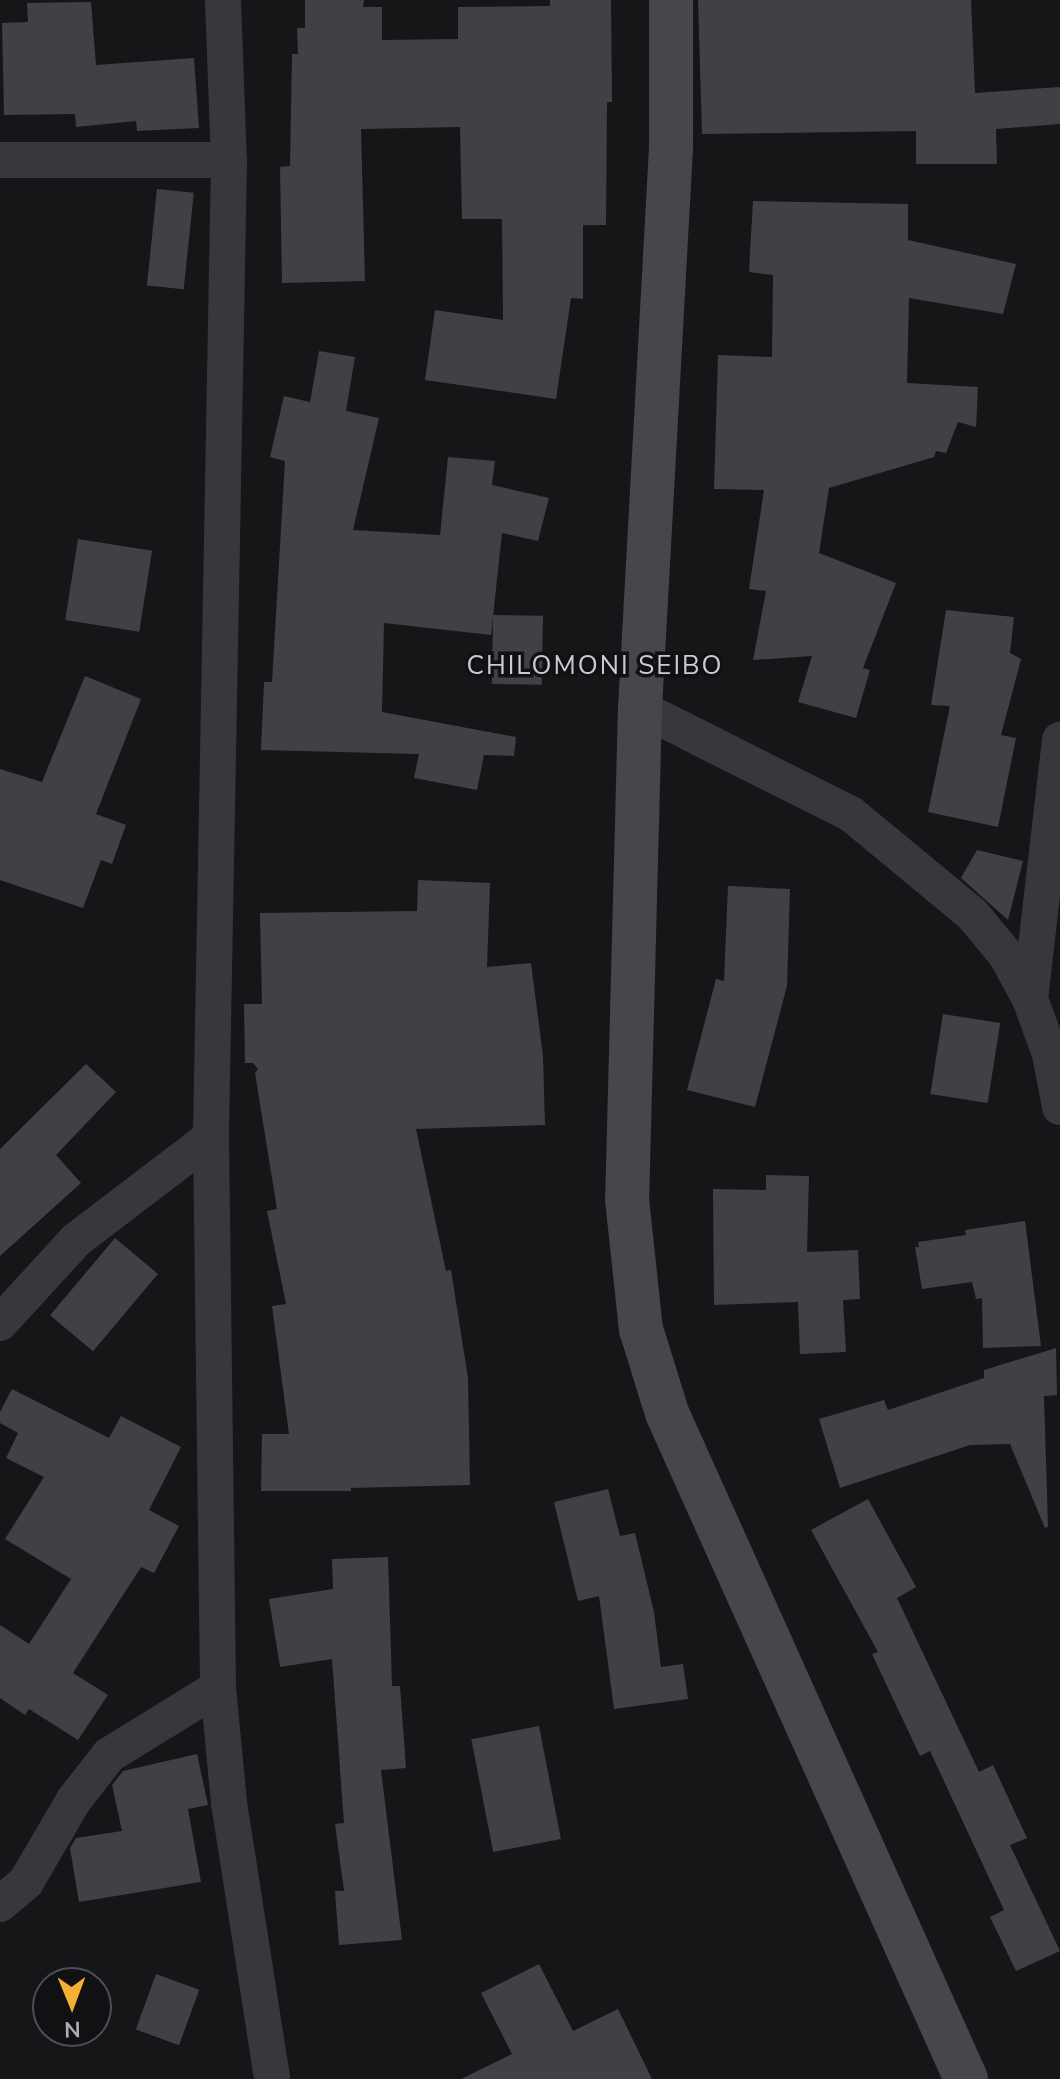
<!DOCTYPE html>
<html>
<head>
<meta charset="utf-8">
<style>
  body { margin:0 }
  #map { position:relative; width:1060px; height:2079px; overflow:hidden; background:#161618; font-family:"Nunito Sans",sans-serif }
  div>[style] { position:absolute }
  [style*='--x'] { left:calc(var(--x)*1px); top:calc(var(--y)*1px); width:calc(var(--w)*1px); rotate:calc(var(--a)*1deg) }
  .building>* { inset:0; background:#404145; transform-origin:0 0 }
  .street>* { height:36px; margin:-18px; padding:0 18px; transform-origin:18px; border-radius:18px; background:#37383d }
  .secondary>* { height:44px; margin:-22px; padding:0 22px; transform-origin:22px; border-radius:22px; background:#45474d }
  span { translate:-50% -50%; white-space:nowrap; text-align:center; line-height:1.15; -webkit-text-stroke:7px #111113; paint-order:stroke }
  .quarter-label { font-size:26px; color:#c9ccd4; letter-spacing:2px }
  .north { position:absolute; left:32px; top:1967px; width:80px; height:80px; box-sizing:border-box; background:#111113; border:2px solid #4d4f55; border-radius:50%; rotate:179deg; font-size:22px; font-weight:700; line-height:32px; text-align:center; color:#a8adb8 }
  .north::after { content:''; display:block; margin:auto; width:28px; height:36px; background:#f2b134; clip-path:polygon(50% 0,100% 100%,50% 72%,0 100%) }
</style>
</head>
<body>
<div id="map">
  <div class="building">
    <div style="clip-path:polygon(305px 0,364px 0,363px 7px,382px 7px,382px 40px,458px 39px,458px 7px,550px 6px,550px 0,611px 0,612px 102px,607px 102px,606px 225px,583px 225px,583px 299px,571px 298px,556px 399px,425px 380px,435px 310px,503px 320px,502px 219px,462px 219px,460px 127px,361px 129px,365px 281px,282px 283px,280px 167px,290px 166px,292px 54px,298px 54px,297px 28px,305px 28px)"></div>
    <div style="clip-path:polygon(698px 0,971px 0,975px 93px,1060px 87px,1060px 124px,996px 129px,997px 164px,916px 164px,916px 131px,702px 134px)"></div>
    <div style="clip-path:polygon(91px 2px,96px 65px,194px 58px,199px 128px,137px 131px,136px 121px,76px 127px,75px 114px,4px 115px,2px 23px,28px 22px,27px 3px)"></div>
    <div style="left:157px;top:189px;width:37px;height:97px;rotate:6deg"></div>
    <div style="clip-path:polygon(753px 201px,908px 204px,908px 240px,1016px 264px,1003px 314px,909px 298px,907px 383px,978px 387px,976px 427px,958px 422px,946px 453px,936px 451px,934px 457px,829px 488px,819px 553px,896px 583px,863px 668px,870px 670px,856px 718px,798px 702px,812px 656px,753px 660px,766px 591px,749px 589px,764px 490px,714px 489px,718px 355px,772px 357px,773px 275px,749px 272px)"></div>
    <div style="clip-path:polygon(319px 351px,355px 357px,346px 411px,379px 418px,353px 530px,440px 535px,448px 457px,495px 461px,492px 485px,549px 498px,538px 541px,502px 533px,491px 635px,384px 623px,382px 712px,516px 737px,514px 756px,484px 755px,477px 790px,414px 778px,419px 754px,261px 750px,264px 682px,272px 682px,285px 461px,270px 457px,284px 396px,310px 402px)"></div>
    <div style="left:78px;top:539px;width:75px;height:82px;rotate:9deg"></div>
    <div style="clip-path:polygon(946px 610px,1014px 617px,1010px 653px,1021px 659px,1001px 735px,1016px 738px,998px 827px,928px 812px,950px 706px,931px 705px)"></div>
    <div style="left:493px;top:615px;width:50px;height:69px;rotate:1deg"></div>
    <div style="clip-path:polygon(85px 676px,141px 699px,96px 814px,126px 825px,112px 864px,101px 860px,83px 908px,0 880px,0 769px,42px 782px)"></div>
    <div style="clip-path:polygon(977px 850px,1023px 861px,1008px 920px,961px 878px)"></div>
    <div style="clip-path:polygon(418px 880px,490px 883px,487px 967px,531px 963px,543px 1056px,545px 1125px,416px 1129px,446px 1271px,451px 1270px,468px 1378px,470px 1485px,351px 1488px,351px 1491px,261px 1491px,262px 1434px,289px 1434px,272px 1306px,286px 1304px,267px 1211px,277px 1209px,255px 1073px,258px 1069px,253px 1063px,245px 1063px,244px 1004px,262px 1004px,260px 913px,417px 911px)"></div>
    <div style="clip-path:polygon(728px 886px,790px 889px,787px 986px,755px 1107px,687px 1090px,716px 979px,724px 981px)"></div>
    <div style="left:943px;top:1014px;width:58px;height:81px;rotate:9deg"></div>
    <div style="clip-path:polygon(86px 1064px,116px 1092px,56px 1155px,81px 1183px,0 1256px,0 1149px)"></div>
    <div style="clip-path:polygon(766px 1175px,809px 1176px,807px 1252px,858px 1250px,860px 1299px,843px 1300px,846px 1352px,800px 1354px,798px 1302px,714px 1305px,713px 1189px,766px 1190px)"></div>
    <div style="clip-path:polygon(1025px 1221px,1041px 1346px,983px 1348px,982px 1298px,976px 1299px,972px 1282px,922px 1289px,915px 1247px,919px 1247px,918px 1242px,966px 1235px,965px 1230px)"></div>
    <div style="left:115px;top:1238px;width:56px;height:101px;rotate:40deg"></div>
    <div style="clip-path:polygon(1056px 1348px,1057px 1395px,1044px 1396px,1048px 1527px,1045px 1528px,1010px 1444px,970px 1445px,840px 1488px,819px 1419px,884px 1400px,888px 1410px,984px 1378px,984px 1370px)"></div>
    <div style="clip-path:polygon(12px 1389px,109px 1438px,121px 1416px,181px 1447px,149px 1510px,179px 1526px,154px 1573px,141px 1567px,73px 1673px,108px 1695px,78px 1740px,29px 1709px,25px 1715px,0 1698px,0 1625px,29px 1644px,71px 1579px,5px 1539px,44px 1477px,6px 1458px,18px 1433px,0 1423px,0 1412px)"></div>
    <div style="clip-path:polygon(608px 1489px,620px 1536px,635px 1533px,654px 1612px,661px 1667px,683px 1664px,688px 1699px,614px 1709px,599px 1596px,578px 1601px,554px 1502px)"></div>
    <div style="clip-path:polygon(868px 1499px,916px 1587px,897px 1598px,979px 1772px,993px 1765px,1027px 1838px,1010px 1845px,1060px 1951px,1016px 1971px,990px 1917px,1004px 1910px,930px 1751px,920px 1756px,872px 1654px,878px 1652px,811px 1530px)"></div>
    <div style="clip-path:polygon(388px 1557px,392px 1686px,400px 1686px,406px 1768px,381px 1770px,402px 1940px,339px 1945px,335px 1891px,344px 1891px,335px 1824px,344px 1823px,332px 1659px,280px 1667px,269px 1599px,333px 1589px,332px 1559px)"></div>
    <div style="left:539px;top:1726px;width:115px;height:69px;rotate:79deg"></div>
    <div style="clip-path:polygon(197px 1754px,208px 1805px,188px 1809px,201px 1882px,79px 1902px,70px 1848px,76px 1838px,122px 1831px,112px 1785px,123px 1771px)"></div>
    <div style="clip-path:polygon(539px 1964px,573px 2031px,618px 2009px,652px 2079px,461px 2079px,512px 2054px,481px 1993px)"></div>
    <div style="left:156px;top:1974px;width:46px;height:59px;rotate:20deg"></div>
  </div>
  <div class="street">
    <div style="--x:223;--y:0;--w:160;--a:87.9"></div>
    <div style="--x:229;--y:160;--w:977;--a:91.06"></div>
    <div style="--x:211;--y:1137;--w:551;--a:89.27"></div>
    <div style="--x:218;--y:1688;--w:116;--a:84.5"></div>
    <div style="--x:229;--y:1803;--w:279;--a:81.1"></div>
    <div style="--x:0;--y:160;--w:229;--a:0"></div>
    <div style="--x:640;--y:708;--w:236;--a:26.7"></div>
    <div style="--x:851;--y:814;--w:157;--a:39.6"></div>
    <div style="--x:972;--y:914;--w:53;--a:50.3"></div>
    <div style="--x:1006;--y:955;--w:50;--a:61.4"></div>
    <div style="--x:1030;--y:999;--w:59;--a:70"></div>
    <div style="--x:1050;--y:1054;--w:54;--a:79.3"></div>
    <div style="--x:1030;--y:999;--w:261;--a:-83.4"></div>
    <div style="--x:0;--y:1323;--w:113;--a:-47.5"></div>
    <div style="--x:76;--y:1240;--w:170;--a:-37.3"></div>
    <div style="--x:0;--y:1904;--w:34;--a:-40"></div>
    <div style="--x:26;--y:1882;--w:95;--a:-59.7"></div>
    <div style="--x:74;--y:1800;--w:57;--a:-52.1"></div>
    <div style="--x:109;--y:1755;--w:128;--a:-31.6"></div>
  </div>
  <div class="secondary">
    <div style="--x:671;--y:0;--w:148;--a:90"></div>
    <div style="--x:671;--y:148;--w:561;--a:93.17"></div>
    <div style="--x:640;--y:708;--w:491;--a:91.5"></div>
    <div style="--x:627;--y:1199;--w:131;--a:83.9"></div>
    <div style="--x:641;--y:1329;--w:88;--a:72.8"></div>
    <div style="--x:667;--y:1413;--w:730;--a:65.82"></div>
  </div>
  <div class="quarter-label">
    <span style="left:595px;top:666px">CHILOMONI SEIBO</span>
  </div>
  <div class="north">N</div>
</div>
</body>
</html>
